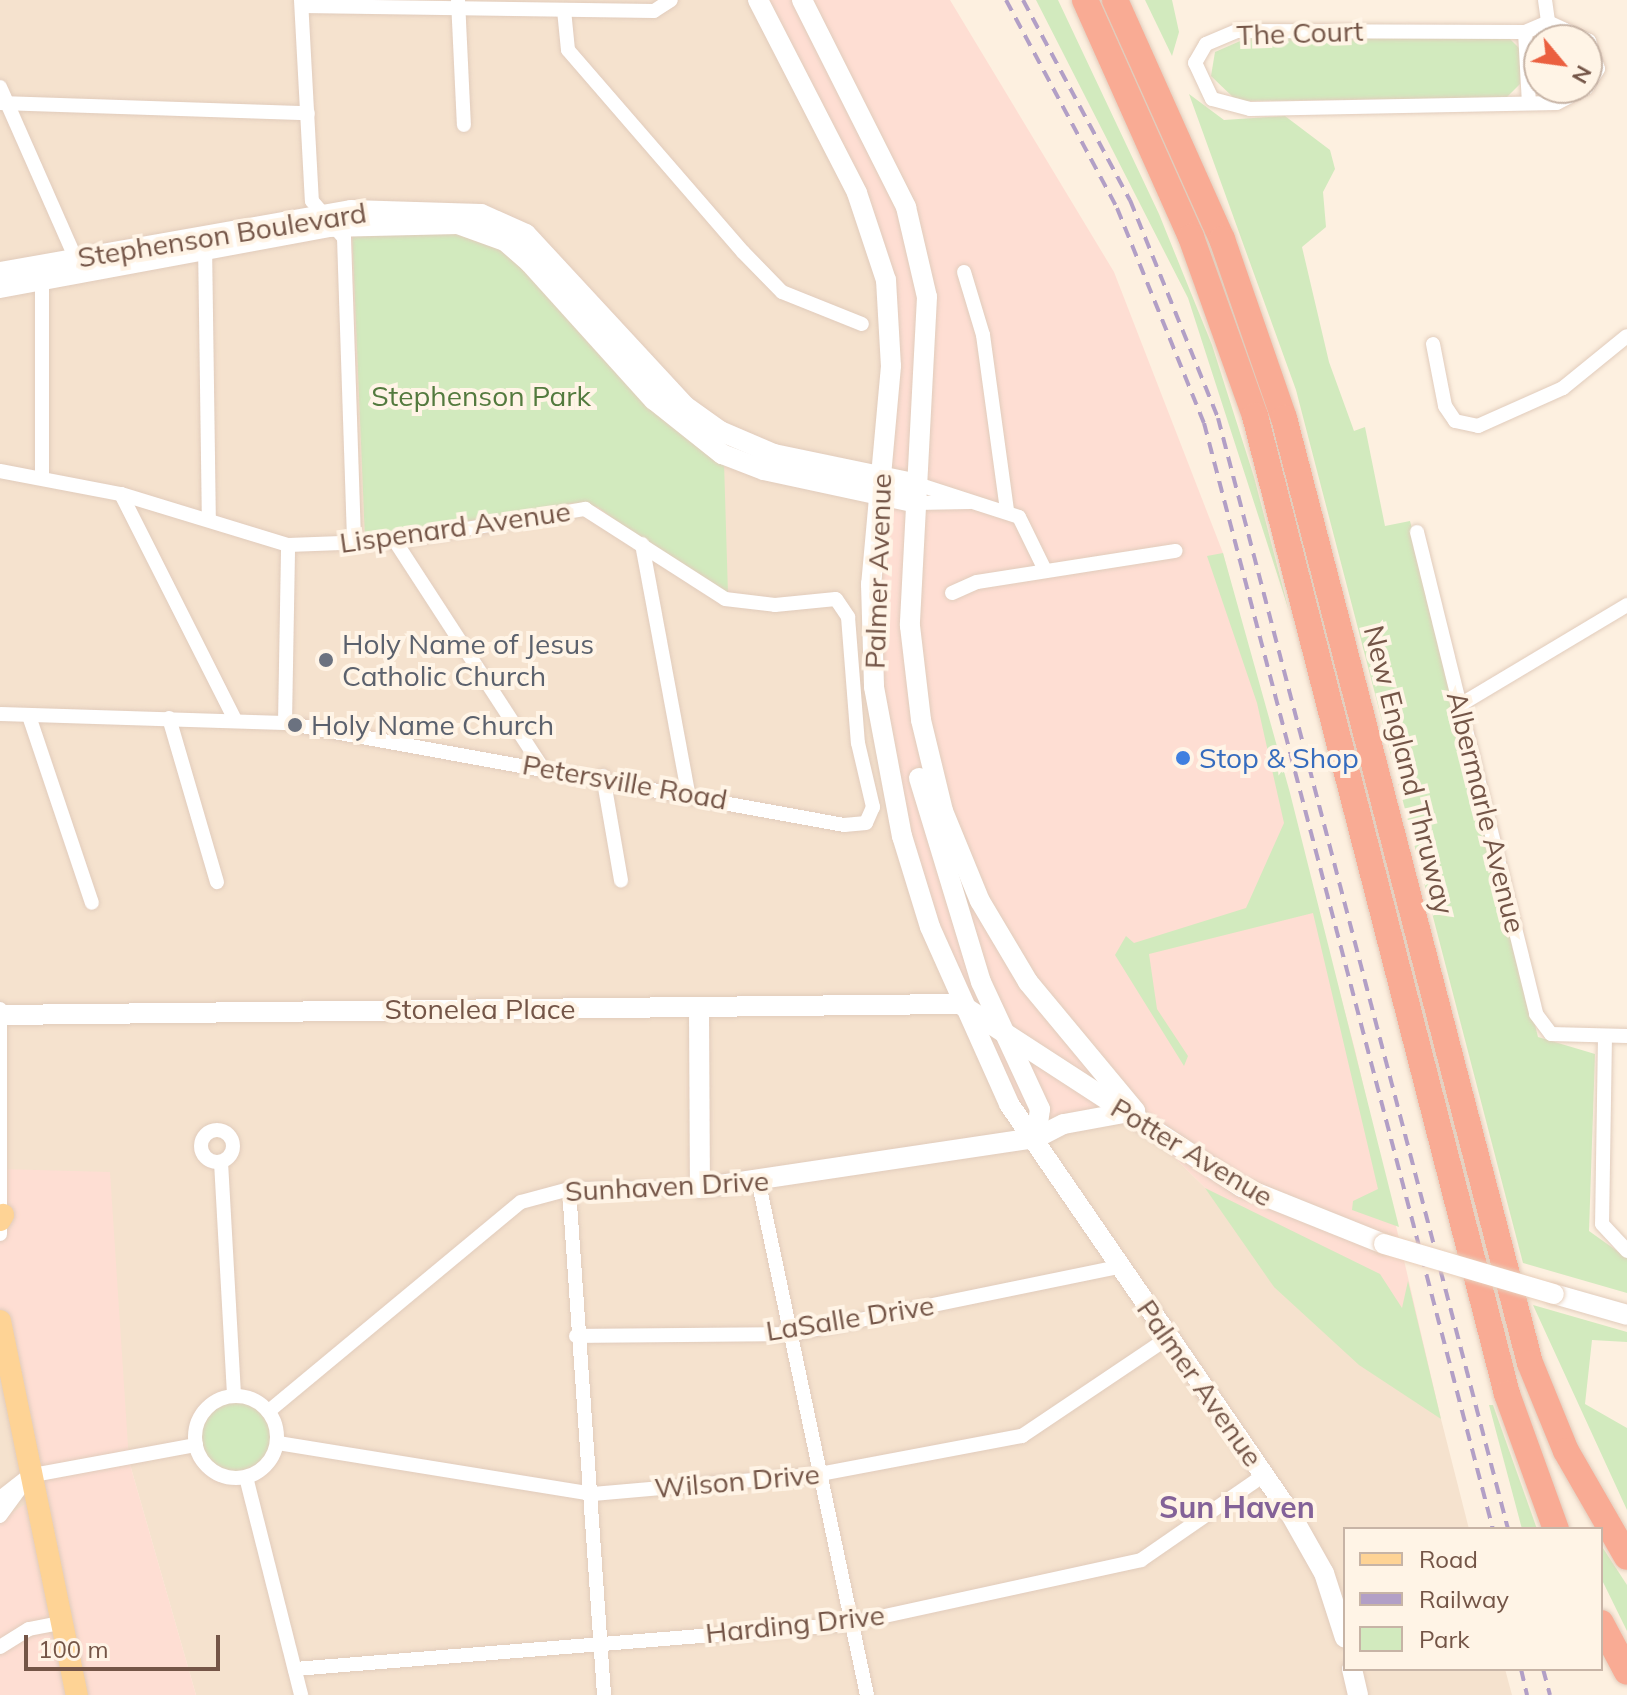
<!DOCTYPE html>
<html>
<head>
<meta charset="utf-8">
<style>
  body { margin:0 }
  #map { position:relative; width:1627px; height:1695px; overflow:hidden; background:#fdf0e0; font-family:Mulish,sans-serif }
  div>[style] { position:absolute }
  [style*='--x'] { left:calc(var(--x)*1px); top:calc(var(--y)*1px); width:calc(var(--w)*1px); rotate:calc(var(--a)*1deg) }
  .residential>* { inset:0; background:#f5e2ce }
  .commercial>* { inset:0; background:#feded3 }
  .green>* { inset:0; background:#d2eabe }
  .round { border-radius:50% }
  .roads { filter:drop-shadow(0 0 2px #e1ccbc) drop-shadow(0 0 2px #e1ccbc) }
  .street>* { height:14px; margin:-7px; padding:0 7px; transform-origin:7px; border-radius:7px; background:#fff }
  .street>.ring { margin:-7px; padding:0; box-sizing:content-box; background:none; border:14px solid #fff; border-radius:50% }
  .secondary>* { height:20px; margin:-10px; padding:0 10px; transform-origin:10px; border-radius:10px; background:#fff }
  .primary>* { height:22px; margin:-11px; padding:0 11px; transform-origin:11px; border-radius:11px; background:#fed395 }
  .highway>* { height:26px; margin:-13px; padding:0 13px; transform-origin:13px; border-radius:13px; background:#f9ab94 }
  .rail>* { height:4px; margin-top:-2px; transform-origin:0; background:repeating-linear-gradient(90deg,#b29fc6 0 12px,transparent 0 20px) }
  .bridges { filter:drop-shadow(0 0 2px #e8cfbb) drop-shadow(0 0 2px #e8cfbb) }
  .secondary-bridge>* { height:20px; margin:-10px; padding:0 10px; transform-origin:10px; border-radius:10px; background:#fff }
  .dots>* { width:22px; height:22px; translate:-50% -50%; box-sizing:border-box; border:4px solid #fff4e6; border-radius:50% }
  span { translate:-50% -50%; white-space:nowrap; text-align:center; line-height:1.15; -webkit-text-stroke:8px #fff4e6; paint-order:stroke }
  .street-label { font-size:28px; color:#745547 }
  .park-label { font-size:28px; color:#537a3e }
  .worship-label { font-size:28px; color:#5b616d }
  .left { translate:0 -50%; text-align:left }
  .shop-label { font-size:28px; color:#366cbe }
  .neighbourhood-label { font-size:30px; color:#836298; font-weight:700 }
  .legend { position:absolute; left:1343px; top:1527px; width:260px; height:144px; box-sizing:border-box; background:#fff4e6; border:2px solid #c7b4a6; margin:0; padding:10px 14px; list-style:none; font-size:24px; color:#745547 }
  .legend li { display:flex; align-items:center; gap:16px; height:40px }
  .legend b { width:40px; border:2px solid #c7b4a6 }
  .north { position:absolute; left:1523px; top:24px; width:80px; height:80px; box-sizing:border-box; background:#fff4e6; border:2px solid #c7b4a6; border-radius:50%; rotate:119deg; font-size:22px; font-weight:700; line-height:32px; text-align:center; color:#745547 }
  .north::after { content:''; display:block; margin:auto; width:28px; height:36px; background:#eb6040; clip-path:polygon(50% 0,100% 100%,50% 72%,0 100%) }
  .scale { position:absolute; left:24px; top:1635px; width:196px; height:36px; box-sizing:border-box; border:4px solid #745547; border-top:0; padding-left:10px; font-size:24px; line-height:28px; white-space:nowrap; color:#745547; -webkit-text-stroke:6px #fff4e6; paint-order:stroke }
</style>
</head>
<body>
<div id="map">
  <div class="residential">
    <div style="clip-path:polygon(0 0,755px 0,854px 191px,1126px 1110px,1441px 1419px,1469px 1529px,1345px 1529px,1345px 1669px,1505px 1669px,1512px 1695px,196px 1695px,129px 1461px,0 1169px)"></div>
    <div style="clip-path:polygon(0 1336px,28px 1503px,0 1521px)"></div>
  </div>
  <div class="commercial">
    <div style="clip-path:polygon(755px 0,950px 0,1114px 272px,1223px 553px,1355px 1050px,1441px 1419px,1126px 1110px,1030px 1135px,911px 879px,870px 686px,888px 347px,872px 236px)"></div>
    <div style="clip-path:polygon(0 1032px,0 1169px,110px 1172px,129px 1461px,196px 1695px,0 1695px,0 1521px,28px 1502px,0 1336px)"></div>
  </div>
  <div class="green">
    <div style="clip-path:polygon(1036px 0,1058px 0,1159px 214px,1212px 345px,1254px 477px,1289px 611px,1188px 298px)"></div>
    <div style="clip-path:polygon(1145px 0,1172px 0,1179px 32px,1172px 56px)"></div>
    <div style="clip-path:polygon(1506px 35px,1521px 50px,1520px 84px,1506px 98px,1237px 101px,1211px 76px,1215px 52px,1247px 38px)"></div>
    <div style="clip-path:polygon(1189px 94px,1224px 120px,1285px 116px,1330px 150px,1335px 169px,1323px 192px,1326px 227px,1302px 247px,1329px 362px,1354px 431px,1365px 427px,1385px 526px,1410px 521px,1538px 1037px,1595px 1054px,1589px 1231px,1627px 1258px,1627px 1293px,1523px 1263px,1296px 390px)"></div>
    <div style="clip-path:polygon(447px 228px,502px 248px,724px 462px,728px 594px,676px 568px,598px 507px,573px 503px,365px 539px,352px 229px)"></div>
    <div style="clip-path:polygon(1223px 553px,1290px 793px,1399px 1227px,1352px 1210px,1353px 1201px,1378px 1189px,1313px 913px,1149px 954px,1157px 1009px,1188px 1056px,1184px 1066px,1115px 955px,1126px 936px,1134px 943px,1246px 908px,1284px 823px,1257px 703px,1207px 556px)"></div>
    <div style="clip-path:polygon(1205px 1188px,1380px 1274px,1402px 1308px,1408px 1281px,1441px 1419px,1359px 1365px,1274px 1287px)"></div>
    <div style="clip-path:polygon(1533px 1305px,1627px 1332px,1627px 1342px,1592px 1340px,1585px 1404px,1627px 1428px,1627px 1510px)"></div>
    <div class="round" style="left:200px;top:1400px;width:74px;height:74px"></div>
    <div style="clip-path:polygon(1489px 1405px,1493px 1405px,1537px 1529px,1522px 1529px)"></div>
    <div style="clip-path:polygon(1601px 1545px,1627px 1585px,1627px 1631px,1601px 1578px)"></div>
  </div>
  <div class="roads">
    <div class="street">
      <div style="--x:301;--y:0;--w:201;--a:86.9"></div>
      <div style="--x:312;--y:201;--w:49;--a:49.1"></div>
      <div style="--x:344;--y:238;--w:306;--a:88.1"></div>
      <div style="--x:458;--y:0;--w:125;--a:87.3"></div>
      <div style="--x:1545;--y:0;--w:22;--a:82"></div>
      <div style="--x:302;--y:6;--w:352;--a:0.8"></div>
      <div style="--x:654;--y:11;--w:20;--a:-33"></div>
      <div style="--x:564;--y:10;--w:40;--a:84.3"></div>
      <div style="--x:568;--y:50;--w:267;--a:49.1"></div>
      <div style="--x:743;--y:252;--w:56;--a:45.7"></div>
      <div style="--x:782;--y:292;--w:86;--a:21.8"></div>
      <div style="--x:1525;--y:32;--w:71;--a:86.8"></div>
      <div style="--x:0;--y:87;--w:193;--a:66.2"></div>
      <div style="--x:1586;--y:88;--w:33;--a:153"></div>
      <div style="--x:1557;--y:103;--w:307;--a:178.9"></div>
      <div style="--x:1250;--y:109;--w:39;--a:-165"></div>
      <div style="--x:1212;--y:99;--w:40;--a:-115"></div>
      <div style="--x:1195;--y:63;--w:22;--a:-60"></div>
      <div style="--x:1206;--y:44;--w:34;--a:-23"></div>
      <div style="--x:1237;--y:31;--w:288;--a:0.2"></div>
      <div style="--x:1525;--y:32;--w:25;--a:-23"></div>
      <div style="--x:1548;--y:22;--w:45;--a:24.9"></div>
      <div style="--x:1589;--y:41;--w:29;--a:72"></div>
      <div style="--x:1598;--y:69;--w:21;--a:121"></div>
      <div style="--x:0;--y:103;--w:308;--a:1.9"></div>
      <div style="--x:205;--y:243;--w:277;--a:89.2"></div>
      <div style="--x:964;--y:272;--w:66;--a:73.2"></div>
      <div style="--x:983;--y:335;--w:177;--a:82.2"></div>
      <div style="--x:42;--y:273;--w:202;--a:90"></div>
      <div style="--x:1433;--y:344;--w:63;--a:79"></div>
      <div style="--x:1445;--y:406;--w:18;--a:56"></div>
      <div style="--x:1455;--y:421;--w:24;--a:12"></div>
      <div style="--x:1478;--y:426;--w:93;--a:-24.1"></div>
      <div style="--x:1563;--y:388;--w:82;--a:-39.1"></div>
      <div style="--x:0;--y:471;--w:123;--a:10.8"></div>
      <div style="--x:121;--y:494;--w:175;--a:17"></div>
      <div style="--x:288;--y:545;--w:107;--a:-2.1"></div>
      <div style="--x:395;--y:541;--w:193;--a:-9.6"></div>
      <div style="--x:585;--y:509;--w:166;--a:32.7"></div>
      <div style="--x:725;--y:599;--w:50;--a:6.8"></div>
      <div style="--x:775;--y:605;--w:61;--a:-5.6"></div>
      <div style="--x:836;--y:599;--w:22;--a:56"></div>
      <div style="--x:848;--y:617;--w:126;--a:85.5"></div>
      <div style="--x:858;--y:743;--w:66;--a:76.8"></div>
      <div style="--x:873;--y:807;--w:17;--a:114"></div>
      <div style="--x:866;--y:823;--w:22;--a:175"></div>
      <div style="--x:844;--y:825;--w:568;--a:-169.66"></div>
      <div style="--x:285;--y:723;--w:285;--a:-178.2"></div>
      <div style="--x:917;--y:484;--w:107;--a:17.9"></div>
      <div style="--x:1019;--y:517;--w:59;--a:63.9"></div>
      <div style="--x:121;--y:494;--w:253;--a:63.2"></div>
      <div style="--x:916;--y:503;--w:54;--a:-1.1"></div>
      <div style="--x:1417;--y:532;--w:496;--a:76.1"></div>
      <div style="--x:1536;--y:1014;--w:25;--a:53"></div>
      <div style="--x:1551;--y:1034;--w:76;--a:1.5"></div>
      <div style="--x:395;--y:541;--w:268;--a:57"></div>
      <div style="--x:642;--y:544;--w:252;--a:79.5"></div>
      <div style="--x:952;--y:593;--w:27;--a:-24"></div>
      <div style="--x:977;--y:582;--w:201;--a:-8.9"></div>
      <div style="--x:1460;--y:705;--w:195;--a:-30.9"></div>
      <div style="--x:29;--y:716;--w:197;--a:71.4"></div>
      <div style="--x:169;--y:718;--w:171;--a:73.7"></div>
      <div style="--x:285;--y:723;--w:178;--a:-89"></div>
      <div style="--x:603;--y:776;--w:106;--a:80.2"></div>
      <div style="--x:1605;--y:1036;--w:188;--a:90.9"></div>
      <div style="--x:1602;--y:1224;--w:37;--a:47"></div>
      <div class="ring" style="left:201px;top:1130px;width:18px;height:18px"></div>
      <div style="--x:221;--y:1162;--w:233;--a:86.8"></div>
      <div style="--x:759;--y:1184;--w:522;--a:78.07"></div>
      <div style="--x:569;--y:1189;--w:507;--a:86.04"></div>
      <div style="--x:0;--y:1234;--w:225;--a:-90"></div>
      <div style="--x:576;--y:1336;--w:216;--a:-0.5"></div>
      <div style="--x:792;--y:1334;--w:334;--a:-11.6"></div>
      <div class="ring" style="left:195px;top:1396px;width:68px;height:68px"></div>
      <div style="--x:269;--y:1411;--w:327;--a:-39.7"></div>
      <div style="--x:521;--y:1202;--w:50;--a:-15.2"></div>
      <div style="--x:569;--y:1189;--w:131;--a:-0.4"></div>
      <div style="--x:278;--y:1443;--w:319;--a:9.2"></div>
      <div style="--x:593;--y:1494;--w:228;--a:-5"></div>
      <div style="--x:820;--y:1474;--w:206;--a:-10.7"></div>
      <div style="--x:1022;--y:1436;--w:176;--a:-33.9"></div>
      <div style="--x:246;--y:1477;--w:225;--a:75.8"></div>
      <div style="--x:0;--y:1498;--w:36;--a:-38"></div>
      <div style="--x:28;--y:1476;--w:171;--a:-10.5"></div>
      <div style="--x:0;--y:1516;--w:37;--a:-54"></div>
      <div style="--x:0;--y:1647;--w:34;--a:-32"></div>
      <div style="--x:29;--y:1629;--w:32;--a:-11"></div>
      <div style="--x:295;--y:1669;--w:555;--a:-4.65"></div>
      <div style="--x:848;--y:1624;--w:300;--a:-12.3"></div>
      <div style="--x:1141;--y:1560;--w:150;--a:-34.6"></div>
    </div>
    <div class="secondary">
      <div style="--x:758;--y:0;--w:217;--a:62.8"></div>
      <div style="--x:857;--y:193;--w:92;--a:71.6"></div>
      <div style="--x:886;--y:280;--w:86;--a:86.7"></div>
      <div style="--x:891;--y:366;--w:219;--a:95.2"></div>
      <div style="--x:871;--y:584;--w:103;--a:88.3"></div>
      <div style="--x:874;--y:687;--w:152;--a:79.4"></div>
      <div style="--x:902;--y:836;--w:95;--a:72.9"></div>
      <div style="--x:930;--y:927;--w:194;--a:65.9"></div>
      <div style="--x:1009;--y:1104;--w:496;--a:55.5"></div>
      <div style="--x:1290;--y:1513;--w:69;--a:60.5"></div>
      <div style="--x:1324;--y:1573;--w:68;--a:72.1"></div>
      <div style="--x:802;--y:0;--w:232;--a:63.3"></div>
      <div style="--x:906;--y:207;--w:92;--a:76.9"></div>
      <div style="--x:927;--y:297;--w:329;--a:93"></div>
      <div style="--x:910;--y:626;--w:95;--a:83.3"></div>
      <div style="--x:921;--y:720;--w:94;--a:76.4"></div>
      <div style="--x:943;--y:811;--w:97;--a:67.7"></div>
      <div style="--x:980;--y:901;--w:94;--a:59.3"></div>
      <div style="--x:1028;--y:982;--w:168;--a:50.3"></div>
      <div style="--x:0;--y:272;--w:356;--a:-10"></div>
      <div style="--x:351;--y:210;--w:130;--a:1.8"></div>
      <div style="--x:481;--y:214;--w:49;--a:24"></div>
      <div style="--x:526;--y:234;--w:234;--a:47.2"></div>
      <div style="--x:685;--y:406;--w:43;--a:35.5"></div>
      <div style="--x:720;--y:431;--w:59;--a:23.1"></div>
      <div style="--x:774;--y:454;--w:146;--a:11.8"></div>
      <div style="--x:0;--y:288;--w:334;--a:-10.5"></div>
      <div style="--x:328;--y:227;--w:130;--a:-1.3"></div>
      <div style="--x:458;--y:224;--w:50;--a:19.9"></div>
      <div style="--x:505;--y:241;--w:33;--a:41"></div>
      <div style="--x:530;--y:263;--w:185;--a:47.9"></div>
      <div style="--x:654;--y:400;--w:87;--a:38.5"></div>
      <div style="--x:722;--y:454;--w:45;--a:20.9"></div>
      <div style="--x:764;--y:470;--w:156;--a:12.2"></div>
      <div style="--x:919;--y:778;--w:213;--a:73.1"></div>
      <div style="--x:981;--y:982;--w:140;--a:65.1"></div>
      <div style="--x:1040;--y:1109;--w:29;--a:98"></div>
      <div style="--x:960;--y:1004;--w:336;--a:33"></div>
      <div style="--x:1242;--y:1187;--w:153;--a:21.9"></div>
      <div style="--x:699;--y:1008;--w:180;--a:89.7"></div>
      <div style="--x:700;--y:1188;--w:340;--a:-8.5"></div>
      <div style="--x:1036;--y:1138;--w:31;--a:-27"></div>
      <div style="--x:1064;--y:1124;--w:72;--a:-10.4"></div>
      <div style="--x:0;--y:1015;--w:960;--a:-0.66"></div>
      <div style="--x:1554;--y:1294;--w:76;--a:16"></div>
      <div style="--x:1352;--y:1669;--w:27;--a:77"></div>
    </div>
    <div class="primary">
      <div style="--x:0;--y:1220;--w:6;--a:-59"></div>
      <div style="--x:0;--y:1321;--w:382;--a:78.4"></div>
    </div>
    <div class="highway">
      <div style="--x:1085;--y:0;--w:260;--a:65.9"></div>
      <div style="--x:1191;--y:237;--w:190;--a:70.3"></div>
      <div style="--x:1255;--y:416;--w:1010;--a:75.55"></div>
      <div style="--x:1507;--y:1394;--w:144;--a:70.1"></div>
      <div style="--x:1115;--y:0;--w:262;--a:65.9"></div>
      <div style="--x:1222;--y:239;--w:189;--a:70.9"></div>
      <div style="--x:1284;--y:418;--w:976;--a:75.41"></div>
      <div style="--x:1530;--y:1363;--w:95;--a:67.8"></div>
      <div style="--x:1566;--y:1451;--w:122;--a:60.1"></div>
      <div style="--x:1601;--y:1623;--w:55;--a:62"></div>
    </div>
  </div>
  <div class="rail">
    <div style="--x:1006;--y:0;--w:236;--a:61.9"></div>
    <div style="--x:1117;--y:208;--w:232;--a:68"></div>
    <div style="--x:1204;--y:423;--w:1143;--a:75.36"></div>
    <div style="--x:1023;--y:0;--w:227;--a:61.9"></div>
    <div style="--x:1130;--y:200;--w:235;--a:68"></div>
    <div style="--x:1218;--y:418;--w:1148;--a:75.37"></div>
    <div style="--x:1521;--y:1669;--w:27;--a:77"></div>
    <div style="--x:1543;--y:1669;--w:27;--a:75"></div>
  </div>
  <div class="bridges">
    <div class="secondary-bridge">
      <div style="--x:1384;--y:1244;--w:177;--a:16.4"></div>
    </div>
  </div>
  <div class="dots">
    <div style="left:326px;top:660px;background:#6b7280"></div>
    <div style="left:295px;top:725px;background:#6b7280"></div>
    <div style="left:1183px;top:758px;background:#3f7fe0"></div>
  </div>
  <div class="street-label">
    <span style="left:1300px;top:33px;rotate:-2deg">The Court</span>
    <span style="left:222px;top:235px;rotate:-9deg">Stephenson Boulevard</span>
    <span style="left:455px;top:527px;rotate:-8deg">Lispenard Avenue</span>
    <span style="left:878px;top:571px;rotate:-88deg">Palmer Avenue</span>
    <span style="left:1409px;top:770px;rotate:76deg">New England Thruway</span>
    <span style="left:625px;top:782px;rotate:10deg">Petersville Road</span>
    <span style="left:1486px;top:812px;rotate:76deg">Albermarle Avenue</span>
    <span style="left:480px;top:1009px">Stonelea Place</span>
    <span style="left:1192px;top:1152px;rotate:31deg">Potter Avenue</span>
    <span style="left:667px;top:1186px;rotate:-3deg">Sunhaven Drive</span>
    <span style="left:850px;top:1318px;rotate:-9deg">LaSalle Drive</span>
    <span style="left:1200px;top:1383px;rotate:55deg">Palmer Avenue</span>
    <span style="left:737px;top:1481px;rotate:-5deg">Wilson Drive</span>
    <span style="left:795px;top:1624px;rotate:-6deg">Harding Drive</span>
  </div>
  <div class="park-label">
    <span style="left:481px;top:396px">Stephenson Park</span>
  </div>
  <div class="worship-label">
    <span class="left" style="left:342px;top:660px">Holy Name of Jesus<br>Catholic Church</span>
    <span class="left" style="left:311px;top:725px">Holy Name Church</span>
  </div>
  <div class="shop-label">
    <span class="left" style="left:1199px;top:758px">Stop &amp; Shop</span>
  </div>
  <div class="neighbourhood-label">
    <span style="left:1237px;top:1507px">Sun Haven</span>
  </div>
  <ul class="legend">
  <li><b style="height:10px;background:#fed395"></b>Road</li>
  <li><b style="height:10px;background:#b29fc6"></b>Railway</li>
  <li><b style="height:22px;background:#d2eabe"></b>Park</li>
  </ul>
  <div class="north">N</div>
  <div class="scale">100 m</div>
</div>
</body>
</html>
